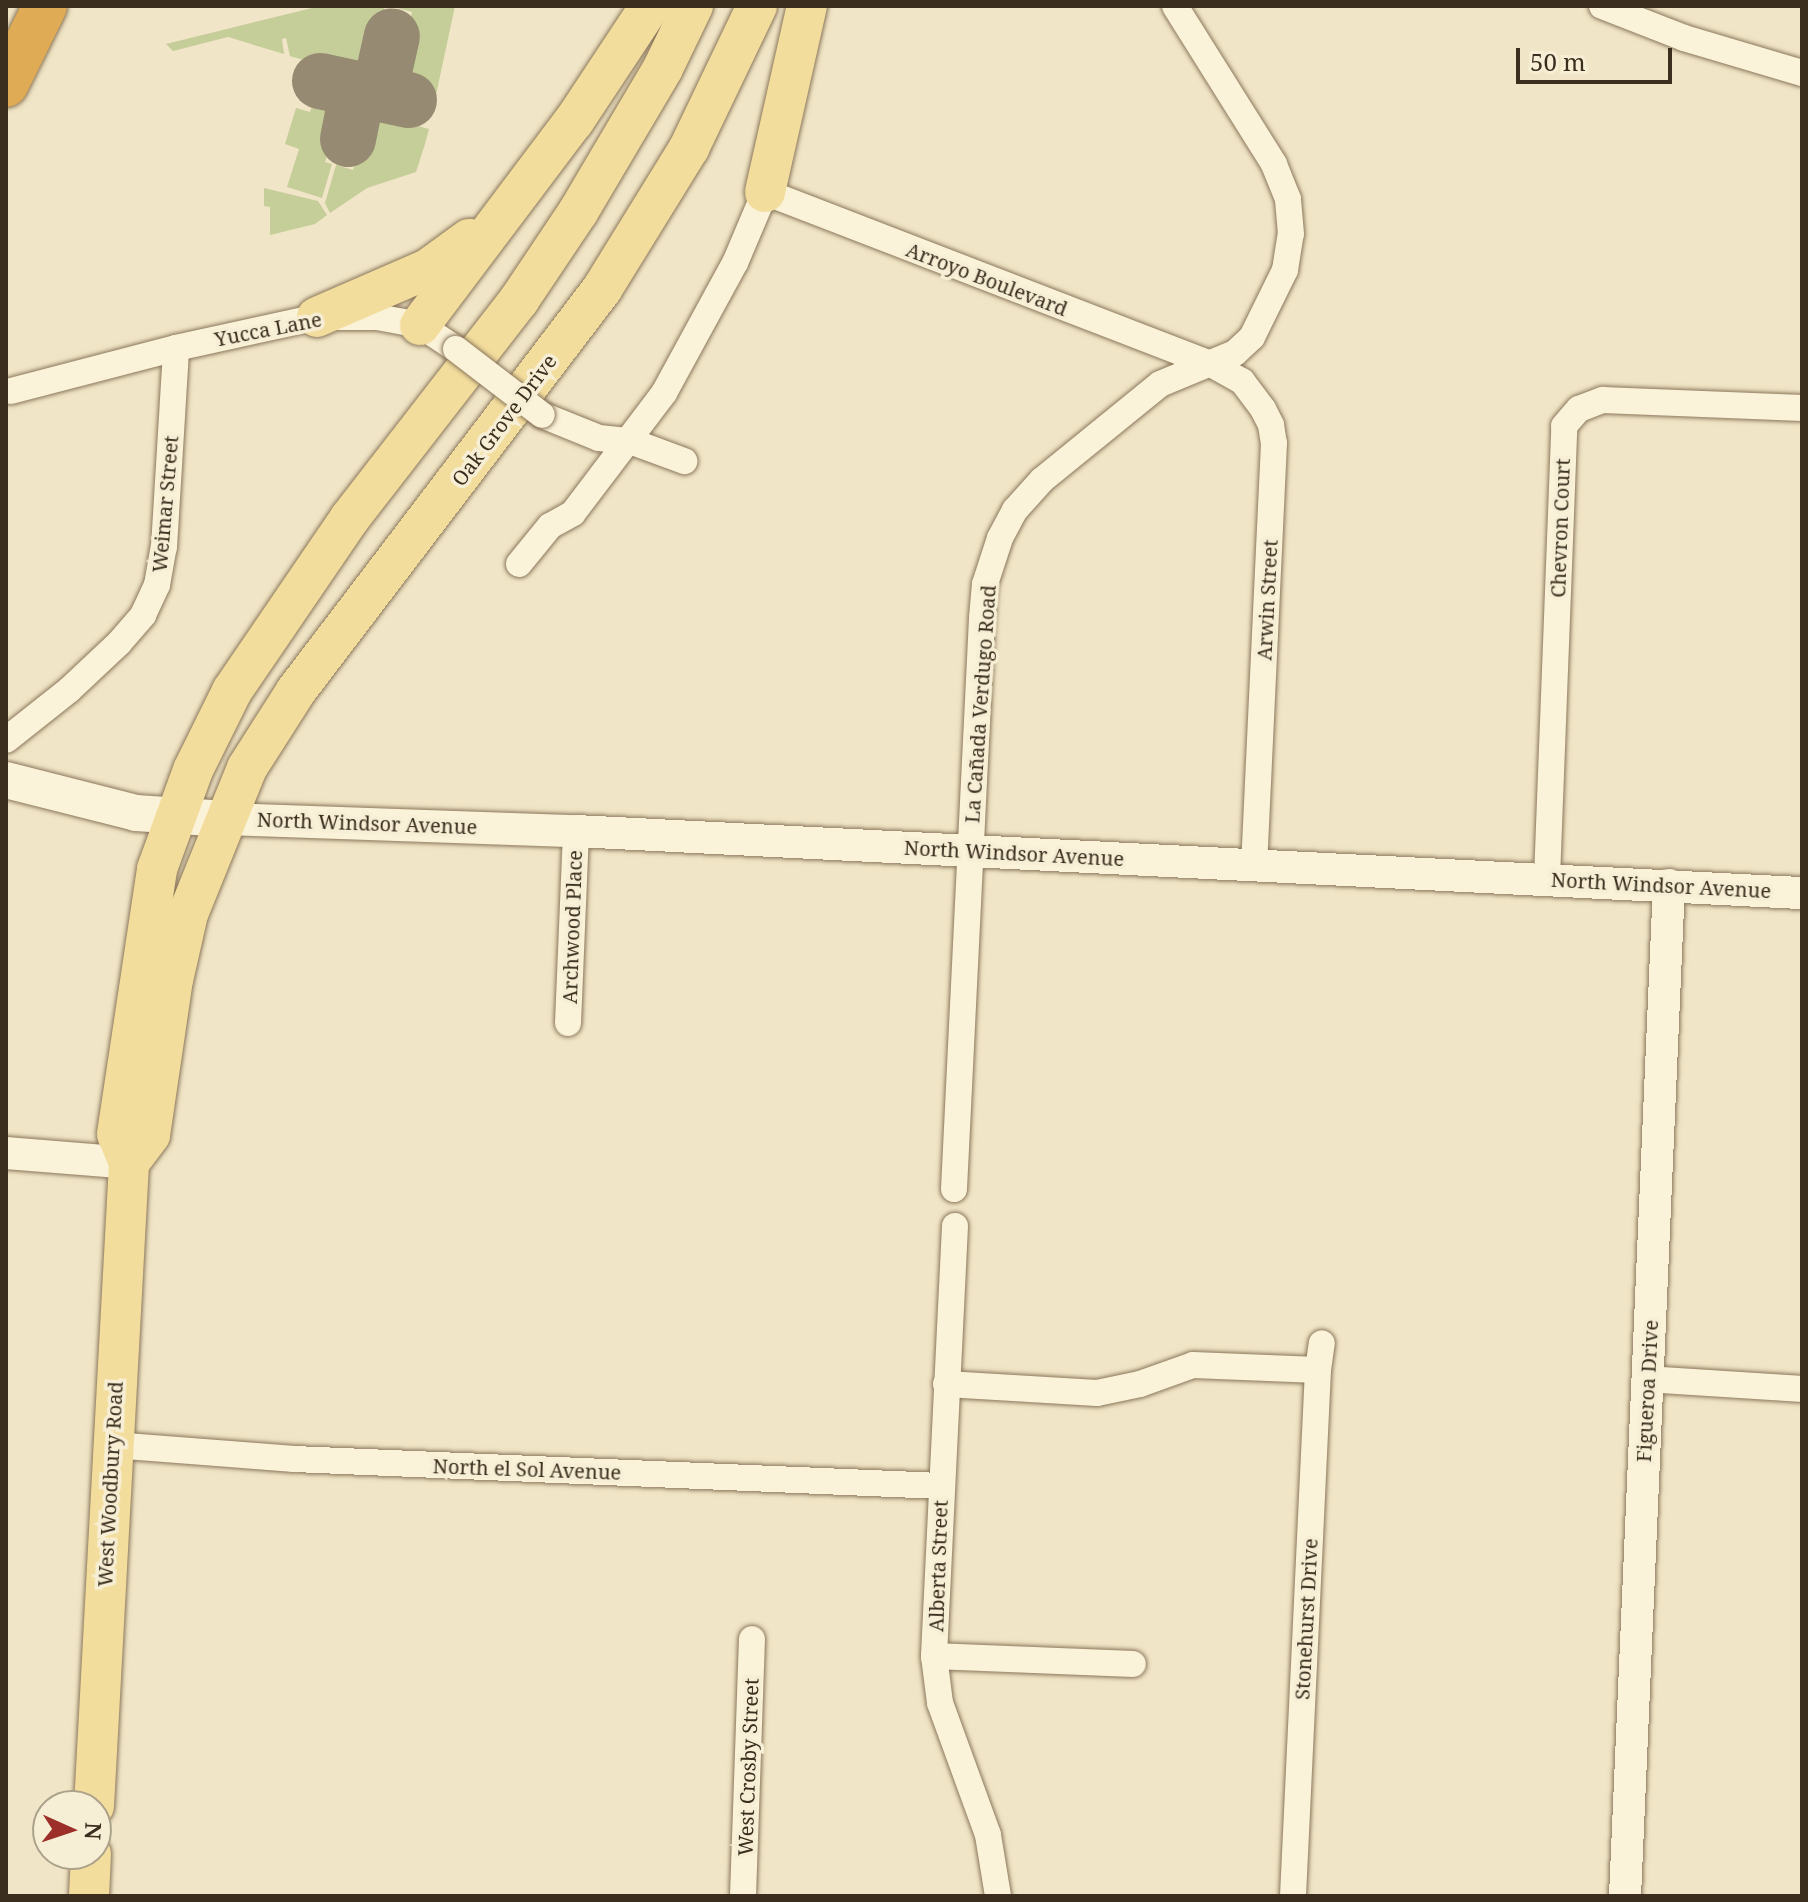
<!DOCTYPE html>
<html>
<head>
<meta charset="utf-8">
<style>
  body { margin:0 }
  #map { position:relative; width:1808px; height:1902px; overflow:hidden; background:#f0e5c6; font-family:"Noto Serif",serif }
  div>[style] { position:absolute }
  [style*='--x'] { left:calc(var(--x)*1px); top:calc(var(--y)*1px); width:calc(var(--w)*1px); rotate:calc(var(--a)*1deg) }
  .green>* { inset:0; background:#c5ce99 }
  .taxiway>* { height:56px; margin:-28px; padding:0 28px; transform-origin:28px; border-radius:28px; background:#968a72 }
  .roads { filter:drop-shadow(0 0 2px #8b775b) drop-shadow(0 0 2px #8b775b) }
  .minor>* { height:26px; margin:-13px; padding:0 13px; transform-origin:13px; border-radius:13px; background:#faf2d9 }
  .tertiary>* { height:32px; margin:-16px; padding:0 16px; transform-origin:16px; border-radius:16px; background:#faf2d9 }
  .secondary>* { height:36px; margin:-18px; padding:0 18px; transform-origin:18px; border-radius:18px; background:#faf2d9 }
  .primary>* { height:40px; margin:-20px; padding:0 20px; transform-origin:20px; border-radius:20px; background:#f3dd9d }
  .motorway>* { height:44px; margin:-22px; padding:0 22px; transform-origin:22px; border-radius:22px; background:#e0ab55 }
  .bridges { filter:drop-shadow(0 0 2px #8b775b) drop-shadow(0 0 2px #8b775b) }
  .minor-bridge>* { height:26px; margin:-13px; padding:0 13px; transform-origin:13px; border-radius:13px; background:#faf2d9 }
  span { translate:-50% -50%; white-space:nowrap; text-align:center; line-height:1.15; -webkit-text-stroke:7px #f7efd5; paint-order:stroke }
  .street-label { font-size:20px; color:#3b2e1f }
  .frame { position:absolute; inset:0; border:8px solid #3b2e1f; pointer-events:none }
  .north { position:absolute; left:32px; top:1790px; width:80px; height:80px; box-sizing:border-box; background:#f7efd5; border:2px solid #aca28c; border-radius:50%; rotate:93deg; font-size:22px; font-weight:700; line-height:32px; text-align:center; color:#3b2e1f }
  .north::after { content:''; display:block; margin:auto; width:28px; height:36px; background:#9c2f29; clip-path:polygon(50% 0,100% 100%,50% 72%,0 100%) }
  .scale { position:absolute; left:1516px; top:48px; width:156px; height:36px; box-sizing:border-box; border:4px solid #3b2e1f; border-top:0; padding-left:10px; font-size:24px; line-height:28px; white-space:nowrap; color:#3b2e1f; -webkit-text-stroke:6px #f7efd5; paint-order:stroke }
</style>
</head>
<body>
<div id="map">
  <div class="green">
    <div style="clip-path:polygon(320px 6px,385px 6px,379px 32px,387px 35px,378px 79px,372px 84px,323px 73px,324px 66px,290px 56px,286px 38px,282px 39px,284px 54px,228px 37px,173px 51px,166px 44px)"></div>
    <div style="clip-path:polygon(390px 6px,455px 6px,436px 95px,389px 88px,386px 82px,397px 37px,405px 39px,412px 12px)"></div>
    <div style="clip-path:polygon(318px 90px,348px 96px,350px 103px,343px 137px,335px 135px,325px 162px,332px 164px,322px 198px,287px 187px,299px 149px,285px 144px,296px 108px,310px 112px)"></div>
    <div style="clip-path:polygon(366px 99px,407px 108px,403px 122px,429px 129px,425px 144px,416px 172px,367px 188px,330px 213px,325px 203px,336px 165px,353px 170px,362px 144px,353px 140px,360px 105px)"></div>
    <div style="clip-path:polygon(264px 188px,318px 201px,327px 215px,315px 224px,270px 235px,270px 207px,264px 206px)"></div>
  </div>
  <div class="taxiway">
    <div style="--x:320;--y:81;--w:91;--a:12.1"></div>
    <div style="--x:379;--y:94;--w:59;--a:-77.4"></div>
    <div style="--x:348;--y:139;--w:51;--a:-78.7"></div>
  </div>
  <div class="roads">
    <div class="minor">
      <div style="--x:1602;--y:6;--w:88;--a:21.3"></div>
      <div style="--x:1684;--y:38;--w:123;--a:16.5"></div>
      <div style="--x:11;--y:391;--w:171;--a:-14.6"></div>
      <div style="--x:176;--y:348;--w:144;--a:-12.4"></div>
      <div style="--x:317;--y:317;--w:60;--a:0"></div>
      <div style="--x:377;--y:317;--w:44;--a:10.5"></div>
      <div style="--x:420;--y:325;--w:43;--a:33.7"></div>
      <div style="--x:542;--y:415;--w:61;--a:22"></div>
      <div style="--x:599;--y:438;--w:31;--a:6"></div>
      <div style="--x:630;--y:441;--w:58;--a:20.3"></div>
      <div style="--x:519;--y:564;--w:49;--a:-50.8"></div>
      <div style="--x:550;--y:526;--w:26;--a:-29"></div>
      <div style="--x:573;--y:513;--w:151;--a:-52.8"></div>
      <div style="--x:664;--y:393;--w:148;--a:-61.4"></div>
      <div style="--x:735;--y:263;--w:77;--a:-67.1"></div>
      <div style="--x:765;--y:192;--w:476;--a:21.1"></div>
      <div style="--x:1209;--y:363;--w:38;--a:29"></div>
      <div style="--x:1242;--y:381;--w:35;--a:53"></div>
      <div style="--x:1263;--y:409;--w:18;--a:63"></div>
      <div style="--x:1271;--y:425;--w:18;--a:81"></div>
      <div style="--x:1274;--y:443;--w:421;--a:92.7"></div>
      <div style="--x:6;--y:740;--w:80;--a:-38.4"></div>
      <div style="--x:69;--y:690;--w:69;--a:-43.2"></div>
      <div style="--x:119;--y:643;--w:37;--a:-49"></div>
      <div style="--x:143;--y:615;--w:33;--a:-65"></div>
      <div style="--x:157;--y:585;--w:39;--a:-80"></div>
      <div style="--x:164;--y:547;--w:199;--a:-86.5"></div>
      <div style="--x:1547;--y:878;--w:452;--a:-87.8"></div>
      <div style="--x:1564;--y:426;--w:23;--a:-49"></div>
      <div style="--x:1579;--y:409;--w:26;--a:-21"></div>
      <div style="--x:1603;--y:400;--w:199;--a:2.3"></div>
      <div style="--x:568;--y:1023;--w:192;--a:-87.6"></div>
      <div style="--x:954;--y:1189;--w:572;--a:-87.19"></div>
      <div style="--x:982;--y:618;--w:34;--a:-85"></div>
      <div style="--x:985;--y:584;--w:48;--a:-71.9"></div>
      <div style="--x:1000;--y:538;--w:32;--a:-62"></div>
      <div style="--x:1015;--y:510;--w:40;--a:-48"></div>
      <div style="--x:1042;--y:480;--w:152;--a:-39.1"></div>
      <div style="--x:1160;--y:384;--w:81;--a:-22.5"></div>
      <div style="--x:1235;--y:353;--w:23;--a:-43"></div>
      <div style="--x:1252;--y:337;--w:75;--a:-63.8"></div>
      <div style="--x:1285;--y:270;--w:36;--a:-81"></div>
      <div style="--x:1291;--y:234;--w:35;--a:-95"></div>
      <div style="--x:1288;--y:199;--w:38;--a:-112"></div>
      <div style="--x:1274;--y:164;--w:186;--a:-122.1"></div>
      <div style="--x:955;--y:1226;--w:431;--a:92.8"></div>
      <div style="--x:934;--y:1656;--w:47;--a:82.7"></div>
      <div style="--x:940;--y:1703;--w:140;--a:70"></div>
      <div style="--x:988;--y:1835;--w:62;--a:80.7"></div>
      <div style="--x:1647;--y:1379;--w:155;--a:3.7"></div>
      <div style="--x:946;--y:1384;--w:151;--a:3.4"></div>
      <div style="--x:1097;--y:1393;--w:44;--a:-11.8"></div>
      <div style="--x:1140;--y:1384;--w:56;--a:-19.7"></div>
      <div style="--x:1193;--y:1365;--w:125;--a:2.3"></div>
      <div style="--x:113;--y:1445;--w:182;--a:4.4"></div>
      <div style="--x:294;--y:1459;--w:648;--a:2.39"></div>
      <div style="--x:934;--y:1656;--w:199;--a:2.3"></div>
      <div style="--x:743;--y:1896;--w:257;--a:-88"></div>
      <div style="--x:1293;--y:1896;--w:527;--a:-87.28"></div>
      <div style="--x:1318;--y:1370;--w:27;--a:-82"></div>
    </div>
    <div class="tertiary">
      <div style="--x:226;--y:819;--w:350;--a:2"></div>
      <div style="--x:576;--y:831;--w:1228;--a:2.9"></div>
      <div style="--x:6;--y:1153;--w:123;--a:4.6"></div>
      <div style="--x:1625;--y:1896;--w:1012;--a:-87.51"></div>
    </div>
    <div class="secondary">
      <div style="--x:6;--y:780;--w:134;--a:14.2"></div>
      <div style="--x:136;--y:813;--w:90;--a:3.8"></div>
    </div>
    <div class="primary">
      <div style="--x:765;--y:192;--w:191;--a:-77.3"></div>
      <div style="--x:317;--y:317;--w:121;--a:-23.4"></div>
      <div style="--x:428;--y:269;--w:51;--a:-36.2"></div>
      <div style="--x:420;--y:325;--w:256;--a:-53"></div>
      <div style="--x:574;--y:121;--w:138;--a:-56.5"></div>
      <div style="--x:129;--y:1163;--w:35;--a:-53"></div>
      <div style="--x:150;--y:1135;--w:157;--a:-81.6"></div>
      <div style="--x:173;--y:980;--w:68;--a:-77.2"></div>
      <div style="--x:188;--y:914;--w:157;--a:-68"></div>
      <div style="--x:247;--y:768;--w:91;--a:-57.5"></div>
      <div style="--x:296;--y:691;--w:505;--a:-52.72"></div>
      <div style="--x:602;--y:289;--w:166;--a:-58.3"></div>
      <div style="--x:689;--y:148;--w:157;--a:-64.4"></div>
      <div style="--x:94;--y:1806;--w:644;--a:-86.88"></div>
      <div style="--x:129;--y:1163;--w:31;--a:-112"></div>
      <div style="--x:117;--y:1134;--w:268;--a:-81.4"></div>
      <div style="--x:157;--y:869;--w:105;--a:-70"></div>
      <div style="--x:193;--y:770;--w:88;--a:-63.7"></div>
      <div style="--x:232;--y:691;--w:209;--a:-55.7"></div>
      <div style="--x:350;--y:518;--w:276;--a:-52.2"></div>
      <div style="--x:519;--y:300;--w:106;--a:-56.2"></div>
      <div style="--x:578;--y:212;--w:167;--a:-59.4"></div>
      <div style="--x:663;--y:68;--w:69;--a:-64.2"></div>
      <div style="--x:89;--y:1896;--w:42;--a:-87.3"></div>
    </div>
    <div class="motorway">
      <div style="--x:6;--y:85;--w:88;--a:-63.7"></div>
    </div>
  </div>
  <div class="bridges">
    <div class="minor-bridge">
      <div style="--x:456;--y:349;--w:108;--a:37.5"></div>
    </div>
  </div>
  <div class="street-label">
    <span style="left:987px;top:279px;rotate:21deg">Arroyo Boulevard</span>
    <span style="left:268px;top:329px;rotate:-11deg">Yucca Lane</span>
    <span style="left:504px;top:420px;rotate:-53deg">Oak Grove Drive</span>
    <span style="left:165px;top:504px;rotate:-85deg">Weimar Street</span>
    <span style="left:1560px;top:528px;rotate:-88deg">Chevron Court</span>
    <span style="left:1267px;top:600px;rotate:-87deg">Arwin Street</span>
    <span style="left:980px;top:704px;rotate:-86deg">La Cañada Verdugo Road</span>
    <span style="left:367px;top:823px;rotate:2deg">North Windsor Avenue</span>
    <span style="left:1014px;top:853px;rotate:3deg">North Windsor Avenue</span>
    <span style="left:1661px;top:885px;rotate:3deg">North Windsor Avenue</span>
    <span style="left:572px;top:927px;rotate:-88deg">Archwood Place</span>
    <span style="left:1647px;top:1391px;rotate:-87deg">Figueroa Drive</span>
    <span style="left:527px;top:1469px;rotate:2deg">North el Sol Avenue</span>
    <span style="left:110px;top:1484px;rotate:-87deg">West Woodbury Road</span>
    <span style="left:938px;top:1566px;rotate:-88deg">Alberta Street</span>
    <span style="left:1306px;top:1619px;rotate:-87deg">Stonehurst Drive</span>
    <span style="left:748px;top:1767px;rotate:-88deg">West Crosby Street</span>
  </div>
  <div class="frame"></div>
  <div class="north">N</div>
  <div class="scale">50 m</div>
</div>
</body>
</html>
